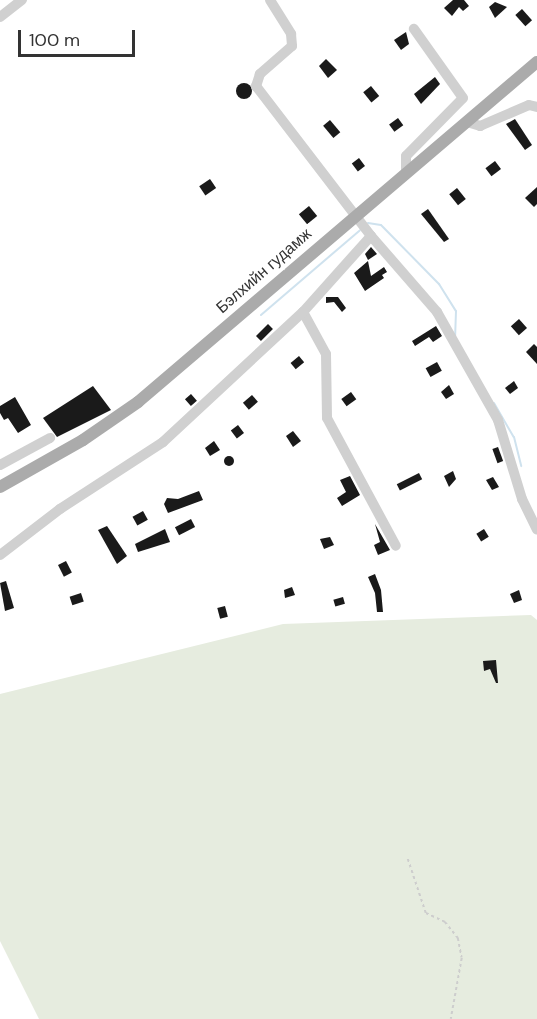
<!DOCTYPE html>
<html>
<head>
<meta charset="utf-8">
<style>
  body { margin:0 }
  #map { position:relative; width:537px; height:1019px; overflow:hidden; background:#fff; font-family:"DM Sans",sans-serif }
  div>[style] { position:absolute }
  [style*='--x'] { left:calc(var(--x)*1px); top:calc(var(--y)*1px); width:calc(var(--w)*1px); rotate:calc(var(--a)*1deg) }
  .green>* { inset:0; background:#e6ecdf }
  .stream>* { height:2px; margin:-1px; padding:0 1px; transform-origin:1px; border-radius:1px; background:#cfe2ee }
  .building>* { inset:0; background:#1a1a1a; transform-origin:0 0 }
  .round { border-radius:50% }
  .path>* { height:1.5px; margin-top:-0.75px; transform-origin:0; background:repeating-linear-gradient(90deg,#cdcdcd 0 3px,transparent 0 6px) }
  .minor>* { height:10px; margin:-5px; padding:0 5px; transform-origin:5px; border-radius:5px; background:#d0d0d0 }
  .major>* { height:12px; margin:-6px; padding:0 6px; transform-origin:6px; border-radius:6px; background:#ababab }
  span { translate:-50% -50%; white-space:nowrap; text-align:center; line-height:1.15; -webkit-text-stroke:6px #fff; paint-order:stroke }
  .street-label { font-size:16px; color:#333 }
  .scale { position:absolute; left:18px; top:30px; width:117px; height:27px; box-sizing:border-box; border:3px solid #333; border-top:0; padding-left:8px; font-size:18px; line-height:21px; white-space:nowrap; color:#333; -webkit-text-stroke:4px #fff; paint-order:stroke }
</style>
</head>
<body>
<div id="map">
  <div class="green">
    <div style="clip-path:polygon(531px 615px,537px 620px,537px 1019px,39px 1019px,0 941px,0 694px,283px 624px)"></div>
  </div>
  <div class="stream">
    <div style="--x:368;--y:223;--w:13;--a:9"></div>
    <div style="--x:381;--y:225;--w:83;--a:45.5"></div>
    <div style="--x:439;--y:284;--w:32;--a:58"></div>
    <div style="--x:456;--y:311;--w:25;--a:92"></div>
    <div style="--x:261;--y:315;--w:130;--a:-40.6"></div>
    <div style="--x:494;--y:403;--w:39;--a:60"></div>
    <div style="--x:514;--y:437;--w:30;--a:76"></div>
  </div>
  <div class="building">
    <div style="clip-path:polygon(453px 0,464px 0,469px 6px,463px 11px,459px 7px,452px 16px,444px 8px)"></div>
    <div style="clip-path:polygon(495px 2px,507px 7px,495px 18px,489px 7px)"></div>
    <div style="left:522px;top:9px;width:15px;height:9px;rotate:48deg"></div>
    <div style="clip-path:polygon(406px 32px,409px 44px,401px 50px,394px 40px)"></div>
    <div style="clip-path:polygon(326px 59px,337px 70px,328px 78px,319px 66px)"></div>
    <div style="clip-path:polygon(435px 77px,440px 84px,421px 104px,414px 94px)"></div>
    <div class="round" style="left:236px;top:83px;width:16px;height:16px"></div>
    <div style="left:371px;top:86px;width:13px;height:10px;rotate:51deg"></div>
    <div style="left:398px;top:118px;width:9px;height:11px;rotate:54deg"></div>
    <div style="clip-path:polygon(515px 119px,532px 145px,525px 150px,506px 124px)"></div>
    <div style="left:330px;top:120px;width:16px;height:9px;rotate:50deg"></div>
    <div style="left:359px;top:158px;width:10px;height:9px;rotate:53deg"></div>
    <div style="left:495px;top:161px;width:10px;height:12px;rotate:53deg"></div>
    <div style="left:210px;top:179px;width:11px;height:13px;rotate:56deg"></div>
    <div style="clip-path:polygon(537px 187px,537px 204px,534px 207px,525px 198px)"></div>
    <div style="left:457px;top:188px;width:14px;height:10px;rotate:51deg"></div>
    <div style="left:309px;top:206px;width:13px;height:13px;rotate:51deg"></div>
    <div style="clip-path:polygon(428px 209px,449px 239px,444px 242px,421px 214px)"></div>
    <div style="clip-path:polygon(371px 247px,377px 254px,368px 260px,365px 254px)"></div>
    <div style="clip-path:polygon(368px 261px,371px 276px,384px 267px,387px 272px,382px 275px,384px 278px,365px 291px,354px 273px)"></div>
    <div style="clip-path:polygon(326px 297px,338px 297px,346px 308px,342px 312px,334px 302px,326px 303px)"></div>
    <div style="left:519px;top:319px;width:12px;height:11px;rotate:48deg"></div>
    <div style="left:268px;top:324px;width:7px;height:17px;rotate:45deg"></div>
    <div style="clip-path:polygon(436px 326px,442px 336px,433px 342px,429px 337px,415px 346px,412px 341px)"></div>
    <div style="clip-path:polygon(534px 344px,537px 347px,537px 364px,526px 352px)"></div>
    <div style="left:299px;top:356px;width:8px;height:11px;rotate:50deg"></div>
    <div style="left:437px;top:362px;width:10px;height:13px;rotate:61deg"></div>
    <div style="clip-path:polygon(514px 381px,518px 388px,510px 394px,505px 388px)"></div>
    <div style="clip-path:polygon(449px 385px,454px 394px,446px 399px,441px 392px)"></div>
    <div style="clip-path:polygon(93px 386px,111px 410px,57px 437px,43px 418px)"></div>
    <div style="left:351px;top:392px;width:9px;height:12px;rotate:54deg"></div>
    <div style="left:191px;top:394px;width:9px;height:8px;rotate:49deg"></div>
    <div style="left:252px;top:395px;width:9px;height:12px;rotate:49deg"></div>
    <div style="clip-path:polygon(15px 397px,31px 425px,18px 433px,8px 418px,4px 420px,0 413px,0 406px)"></div>
    <div style="left:238px;top:425px;width:10px;height:9px;rotate:53deg"></div>
    <div style="clip-path:polygon(293px 431px,301px 441px,293px 447px,286px 436px)"></div>
    <div style="clip-path:polygon(214px 441px,220px 450px,210px 456px,205px 448px)"></div>
    <div style="left:498px;top:447px;width:15px;height:6px;rotate:70deg"></div>
    <div class="round" style="left:224px;top:456px;width:10px;height:10px"></div>
    <div style="clip-path:polygon(453px 471px,456px 479px,449px 487px,444px 476px)"></div>
    <div style="left:419px;top:473px;width:7px;height:25px;rotate:63deg"></div>
    <div style="clip-path:polygon(350px 476px,360px 495px,342px 506px,337px 498px,346px 492px,340px 480px)"></div>
    <div style="clip-path:polygon(493px 477px,499px 487px,492px 490px,486px 480px)"></div>
    <div style="clip-path:polygon(199px 491px,203px 500px,168px 513px,164px 504px,167px 498px,178px 499px)"></div>
    <div style="left:143px;top:511px;width:10px;height:12px;rotate:61deg"></div>
    <div style="left:191px;top:519px;width:9px;height:18px;rotate:63deg"></div>
    <div style="clip-path:polygon(375px 524px,390px 550px,378px 555px,374px 545px,380px 542px)"></div>
    <div style="clip-path:polygon(107px 526px,127px 556px,117px 564px,98px 530px)"></div>
    <div style="clip-path:polygon(165px 529px,170px 542px,138px 552px,135px 544px)"></div>
    <div style="left:484px;top:529px;width:9px;height:9px;rotate:58deg"></div>
    <div style="clip-path:polygon(330px 537px,334px 545px,324px 549px,320px 539px)"></div>
    <div style="left:66px;top:561px;width:13px;height:9px;rotate:63deg"></div>
    <div style="clip-path:polygon(375px 574px,381px 590px,383px 612px,377px 612px,375px 593px,368px 577px)"></div>
    <div style="clip-path:polygon(6px 581px,14px 608px,5px 611px,0 583px)"></div>
    <div style="clip-path:polygon(292px 587px,295px 595px,285px 598px,284px 590px)"></div>
    <div style="clip-path:polygon(519px 590px,522px 600px,514px 603px,510px 594px)"></div>
    <div style="left:81px;top:593px;width:9px;height:12px;rotate:72deg"></div>
    <div style="left:343px;top:597px;width:7px;height:10px;rotate:74deg"></div>
    <div style="left:225px;top:606px;width:11px;height:8px;rotate:75deg"></div>
    <div style="clip-path:polygon(496px 660px,498px 683px,496px 683px,490px 669px,484px 671px,483px 661px)"></div>
  </div>
  <div class="path">
    <div style="--x:408;--y:859;--w:57;--a:71.6"></div>
    <div style="--x:426;--y:913;--w:21;--a:25"></div>
    <div style="--x:445;--y:922;--w:21;--a:51"></div>
    <div style="--x:458;--y:938;--w:20;--a:79"></div>
    <div style="--x:462;--y:958;--w:62;--a:100.2"></div>
  </div>
  <div class="minor">
    <div style="--x:270;--y:0;--w:40;--a:58"></div>
    <div style="--x:291;--y:34;--w:12;--a:85"></div>
    <div style="--x:292;--y:46;--w:43;--a:138.8"></div>
    <div style="--x:260;--y:74;--w:13;--a:108"></div>
    <div style="--x:256;--y:86;--w:189;--a:52.5"></div>
    <div style="--x:371;--y:236;--w:101;--a:49"></div>
    <div style="--x:437;--y:312;--w:124;--a:60.5"></div>
    <div style="--x:498;--y:420;--w:83;--a:73.1"></div>
    <div style="--x:522;--y:499;--w:34;--a:64"></div>
    <div style="--x:0;--y:17;--w:28;--a:-38"></div>
    <div style="--x:467;--y:122;--w:14;--a:17"></div>
    <div style="--x:480;--y:126;--w:53;--a:-23.2"></div>
    <div style="--x:529;--y:105;--w:8;--a:14"></div>
    <div style="--x:406;--y:172;--w:16;--a:-90"></div>
    <div style="--x:406;--y:156;--w:81;--a:-45.5"></div>
    <div style="--x:463;--y:98;--w:85;--a:-125.4"></div>
    <div style="--x:303;--y:312;--w:48;--a:61.3"></div>
    <div style="--x:326;--y:354;--w:64;--a:89.1"></div>
    <div style="--x:327;--y:418;--w:145;--a:61.7"></div>
    <div style="--x:0;--y:465;--w:57;--a:-28.4"></div>
    <div style="--x:0;--y:555;--w:76;--a:-37.5"></div>
    <div style="--x:60;--y:509;--w:123;--a:-33"></div>
    <div style="--x:163;--y:442;--w:191;--a:-42.9"></div>
    <div style="--x:303;--y:312;--w:102;--a:-48.2"></div>
  </div>
  <div class="major">
    <div style="--x:0;--y:487;--w:95;--a:-29.5"></div>
    <div style="--x:83;--y:440;--w:67;--a:-34.6"></div>
    <div style="--x:138;--y:402;--w:524;--a:-40.44"></div>
  </div>
  <div class="street-label">
    <span style="left:264px;top:271px;rotate:-41deg">Бэлхийн гудамж</span>
  </div>
  <div class="scale">100 m</div>
</div>
</body>
</html>
